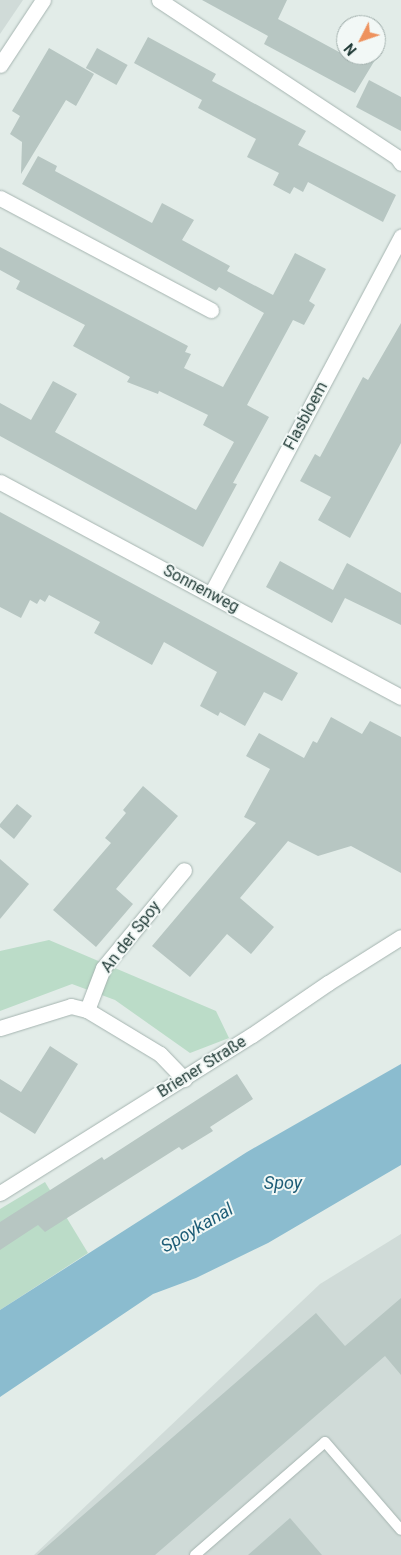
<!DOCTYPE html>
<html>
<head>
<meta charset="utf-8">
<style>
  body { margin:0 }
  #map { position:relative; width:401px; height:1555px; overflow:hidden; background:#e2ece8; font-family:Roboto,sans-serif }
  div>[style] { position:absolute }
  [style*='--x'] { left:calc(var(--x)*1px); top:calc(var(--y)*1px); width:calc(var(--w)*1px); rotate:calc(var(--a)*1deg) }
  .built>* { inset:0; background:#d0dbd8 }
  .green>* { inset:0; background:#bbdcc8 }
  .water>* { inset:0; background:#8bbccf }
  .building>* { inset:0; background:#b7c6c2; transform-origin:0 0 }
  .roads { filter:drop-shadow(0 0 1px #a5b4b0) drop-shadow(0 0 1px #a5b4b0) }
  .lane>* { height:10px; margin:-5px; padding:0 5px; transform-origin:5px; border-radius:5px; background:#fff }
  .street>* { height:15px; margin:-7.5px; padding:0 7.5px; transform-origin:7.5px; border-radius:7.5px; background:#fff }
  .secondary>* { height:15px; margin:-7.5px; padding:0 7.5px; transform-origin:7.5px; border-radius:7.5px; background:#fff }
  span { translate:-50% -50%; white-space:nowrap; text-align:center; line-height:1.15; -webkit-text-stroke:4px #f2f8f6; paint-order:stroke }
  .street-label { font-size:16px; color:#223c38 }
  .water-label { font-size:18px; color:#1e5d77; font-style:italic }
  .north { position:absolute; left:336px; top:15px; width:50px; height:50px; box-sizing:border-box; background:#f2f8f6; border:1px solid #9fadaa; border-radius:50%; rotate:229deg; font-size:14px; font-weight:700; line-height:20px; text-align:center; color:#223c38 }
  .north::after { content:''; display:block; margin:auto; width:18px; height:22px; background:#ee925d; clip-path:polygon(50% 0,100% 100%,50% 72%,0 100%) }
</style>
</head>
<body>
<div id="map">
  <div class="built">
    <div style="clip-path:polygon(0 0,23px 0,0 34px)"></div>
    <div style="clip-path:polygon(401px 1234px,401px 1555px,34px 1555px,320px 1284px)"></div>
  </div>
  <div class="green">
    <div style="clip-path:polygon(49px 940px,216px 1011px,229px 1038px,190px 1053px,115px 1000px,72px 984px,0 1011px,0 951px)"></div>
    <div style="clip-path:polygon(45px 1182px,88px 1253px,0 1310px,0 1209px)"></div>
  </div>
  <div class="water">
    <div style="clip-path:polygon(401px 1064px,401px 1165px,268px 1243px,196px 1278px,153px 1294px,0 1397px,0 1310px,247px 1152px)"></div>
  </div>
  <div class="building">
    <div style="clip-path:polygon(202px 0,287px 0,278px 19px,339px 52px,344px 42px,346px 55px,366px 55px,375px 60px,355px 93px,264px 44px,268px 36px)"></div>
    <div style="clip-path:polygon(148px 37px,216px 74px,212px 81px,306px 131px,298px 145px,396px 195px,383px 222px,308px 182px,303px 192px,294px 187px,290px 194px,273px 185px,279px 173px,247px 157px,256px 139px,198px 108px,202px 100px,134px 63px)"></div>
    <div style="clip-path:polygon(49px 48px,94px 74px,76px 106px,66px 100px,21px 174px,22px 142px,10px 134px,20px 116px,12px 111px)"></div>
    <div style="left:97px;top:48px;width:35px;height:23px;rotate:29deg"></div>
    <div style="clip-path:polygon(369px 80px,401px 97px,401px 131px,356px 107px)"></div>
    <div style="clip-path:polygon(38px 156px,57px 166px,55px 171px,152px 223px,162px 203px,194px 220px,182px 240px,230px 266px,227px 271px,273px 295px,295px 253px,326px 269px,309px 301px,315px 305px,304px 325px,293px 320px,247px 405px,269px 417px,233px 483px,237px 484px,203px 547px,0 436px,0 403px,31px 420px,53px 381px,77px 394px,55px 432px,196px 510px,234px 442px,203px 425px,208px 415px,159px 391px,158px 394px,127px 382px,130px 377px,73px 346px,85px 325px,16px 289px,20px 281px,0 270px,0 247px,188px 346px,185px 352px,191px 354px,184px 368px,223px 387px,264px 313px,219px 287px,216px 291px,22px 184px)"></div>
    <div style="clip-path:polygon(401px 323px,401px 443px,350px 538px,318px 520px,331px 497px,300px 481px,315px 454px,320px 457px,363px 377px,368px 380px)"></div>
    <div style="clip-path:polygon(0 512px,298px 673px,282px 701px,264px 692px,245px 726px,220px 712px,218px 716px,200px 706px,217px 672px,164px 642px,152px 665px,94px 633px,100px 622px,49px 595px,45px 602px,40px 599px,37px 604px,30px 600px,21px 618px,0 607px)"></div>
    <div style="clip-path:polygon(280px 561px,333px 590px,347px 563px,401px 593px,401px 625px,345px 598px,332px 623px,266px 587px)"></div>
    <div style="clip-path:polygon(331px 717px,362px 734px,370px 721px,401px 737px,401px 873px,351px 846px,318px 856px,288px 841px,240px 898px,274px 927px,251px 954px,227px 934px,190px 977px,152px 946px,256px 823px,244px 817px,270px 769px,246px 756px,259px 733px,304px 758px,313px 741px,317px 743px)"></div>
    <div style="clip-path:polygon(143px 786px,178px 816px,116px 889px,133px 904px,96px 947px,53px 910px,111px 843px,105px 838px,126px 813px,123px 810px)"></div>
    <div style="clip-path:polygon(17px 804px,32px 816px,14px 839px,0 827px,0 824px)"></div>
    <div style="clip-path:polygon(0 859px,29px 884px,0 919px)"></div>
    <div style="clip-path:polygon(50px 1046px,78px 1064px,35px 1134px,0 1112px,0 1079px,21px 1092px)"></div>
    <div style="clip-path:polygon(237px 1074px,253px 1099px,210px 1127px,213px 1131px,182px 1150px,179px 1147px,45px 1232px,38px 1225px,0 1250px,0 1222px,102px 1157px,104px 1160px)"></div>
    <div style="clip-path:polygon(401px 1298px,401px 1375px,385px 1356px,155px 1555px,37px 1555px,316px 1313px,345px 1346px)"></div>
    <div style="clip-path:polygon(290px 1518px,322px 1555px,248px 1555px)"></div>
  </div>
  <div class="roads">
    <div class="lane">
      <div style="--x:195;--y:1555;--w:172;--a:-41"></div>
      <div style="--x:325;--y:1442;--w:116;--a:49.2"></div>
    </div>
    <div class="street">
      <div style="--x:159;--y:0;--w:285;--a:33.4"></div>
      <div style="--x:397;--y:157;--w:7;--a:56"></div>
      <div style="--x:0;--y:65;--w:78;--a:-56.5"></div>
      <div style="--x:0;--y:198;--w:239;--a:28"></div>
      <div style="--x:0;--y:482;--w:455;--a:28.2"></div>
      <div style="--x:211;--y:594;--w:405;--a:-62"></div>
      <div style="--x:87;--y:1010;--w:45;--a:-69.1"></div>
      <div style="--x:103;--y:968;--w:127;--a:-50.4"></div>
      <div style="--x:0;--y:1028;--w:74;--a:-17.2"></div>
      <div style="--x:71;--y:1006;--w:16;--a:14"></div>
      <div style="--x:87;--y:1010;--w:85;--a:31.1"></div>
      <div style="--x:160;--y:1054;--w:35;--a:46"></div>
    </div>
    <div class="secondary">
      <div style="--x:0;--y:1193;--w:297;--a:-32.1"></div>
      <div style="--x:252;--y:1035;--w:92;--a:-34.4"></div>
      <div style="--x:328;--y:983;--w:86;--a:-32.2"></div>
    </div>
  </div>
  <div class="street-label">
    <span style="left:306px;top:416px;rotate:-62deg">Flasbloem</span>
    <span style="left:201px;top:589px;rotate:28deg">Sonnenweg</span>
    <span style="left:131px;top:937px;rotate:-52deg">An der Spoy</span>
    <span style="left:202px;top:1067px;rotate:-32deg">Briener Straße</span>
  </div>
  <div class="water-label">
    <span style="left:283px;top:1183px">Spoy</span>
    <span style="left:197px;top:1228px;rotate:-30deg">Spoykanal</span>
  </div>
  <div class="north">N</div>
</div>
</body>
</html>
